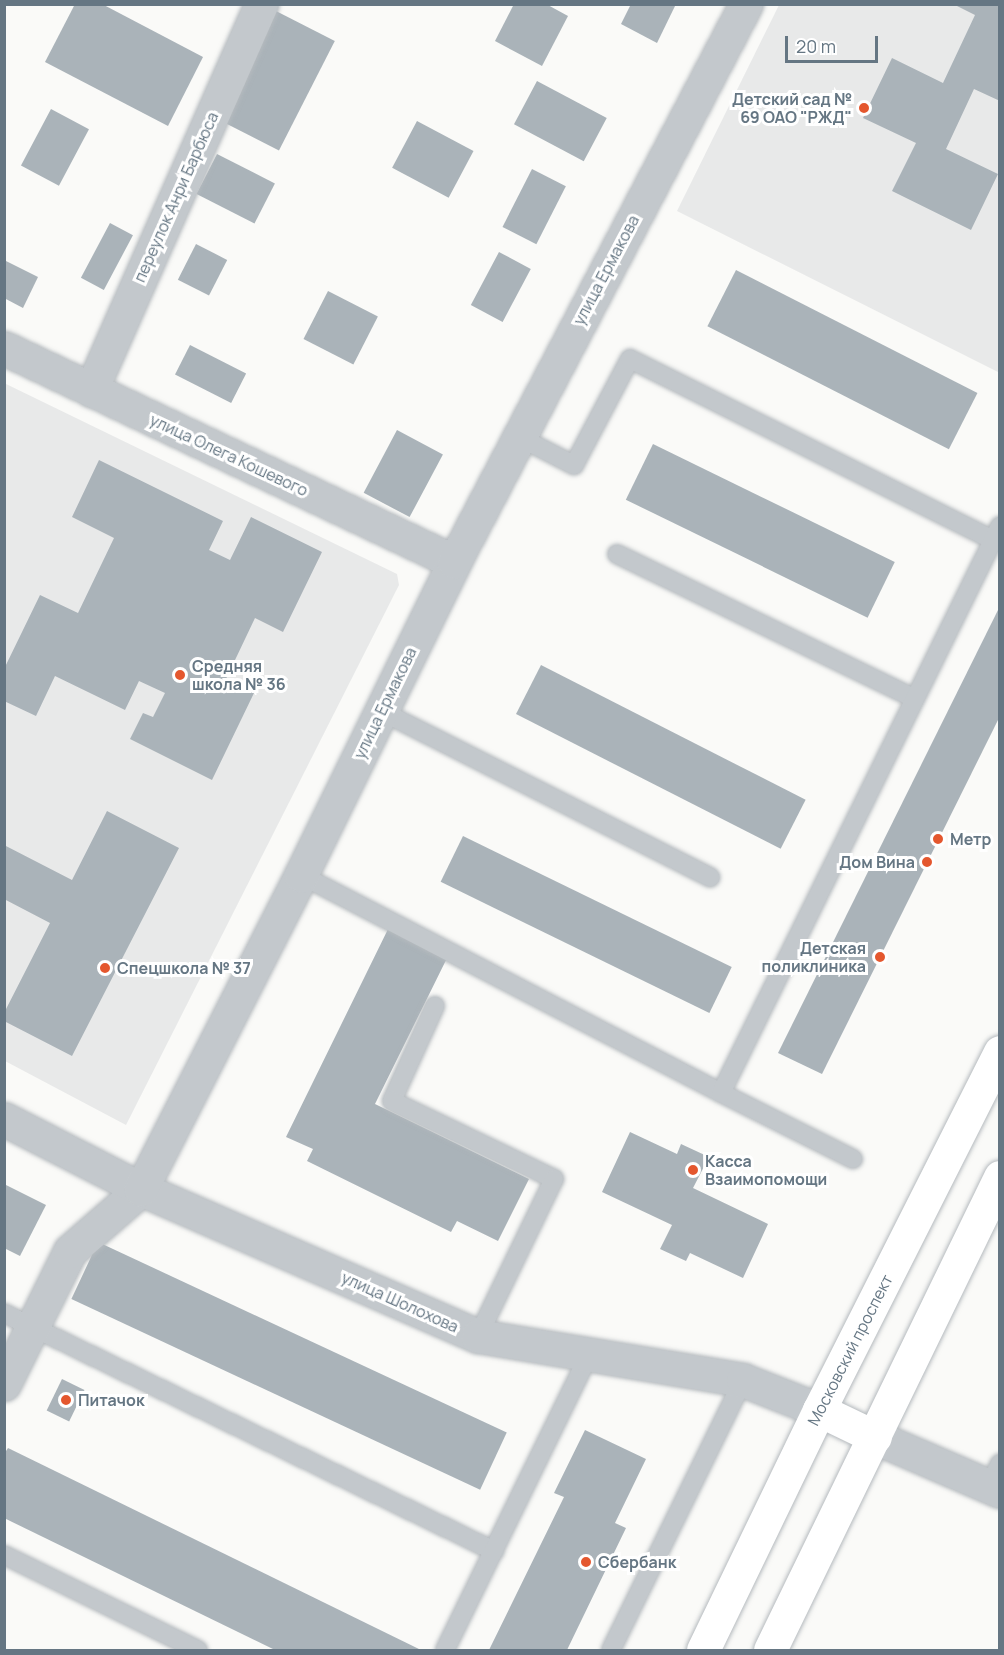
<!DOCTYPE html>
<html>
<head>
<meta charset="utf-8">
<style>
  body { margin:0 }
  #map { position:relative; width:1004px; height:1655px; overflow:hidden; background:#fafaf8; font-family:Manrope,sans-serif }
  div>[style] { position:absolute }
  [style*='--x'] { left:calc(var(--x)*1px); top:calc(var(--y)*1px); width:calc(var(--w)*1px); rotate:calc(var(--a)*1deg) }
  .built>* { inset:0; background:#e8e9e9 }
  .building>* { inset:0; background:#aab3b9; transform-origin:0 0 }
  .roads { filter:drop-shadow(0 0 2px #b5babe) drop-shadow(0 0 2px #b5babe) }
  .service>* { height:18px; margin:-9px; padding:0 9px; transform-origin:9px; border-radius:9px; background:#c3c8cc }
  .minor>* { height:33px; margin:-16.5px; padding:0 16.5px; transform-origin:16.5px; border-radius:16.5px; background:#c3c8cc }
  .tertiary>* { height:33px; margin:-16.5px; padding:0 16.5px; transform-origin:16.5px; border-radius:16.5px; background:#c3c8cc }
  .primary>* { height:33px; margin:-16.5px; padding:0 16.5px; transform-origin:16.5px; border-radius:16.5px; background:#fff }
  .dots>* { width:16px; height:16px; translate:-50% -50%; box-sizing:border-box; border:3px solid #fff; border-radius:50% }
  span { translate:-50% -50%; white-space:nowrap; text-align:center; line-height:1.15; -webkit-text-stroke:6px #fff; paint-order:stroke }
  .poi-label { font-size:16px; color:#657683; font-weight:700 }
  .right { translate:-100% -50%; text-align:right }
  .left { translate:0 -50%; text-align:left }
  .street-label { font-size:16px; color:#657683 }
  .frame { position:absolute; inset:0; border:6px solid #657683; pointer-events:none }
  .scale { position:absolute; left:785px; top:36px; width:93px; height:27px; box-sizing:border-box; border:3px solid #657683; border-top:0; padding-left:8px; font-size:18px; line-height:21px; white-space:nowrap; color:#657683; -webkit-text-stroke:4px #fff; paint-order:stroke }
</style>
</head>
<body>
<div id="map">
  <div class="built">
    <div style="clip-path:polygon(779px 5px,999px 5px,998px 372px,677px 211px)"></div>
    <div style="clip-path:polygon(4px 383px,397px 574px,399px 585px,126px 1125px,5px 1061px)"></div>
  </div>
  <div class="building">
    <div style="clip-path:polygon(75px 4px,102px 4px,203px 57px,168px 126px,45px 62px)"></div>
    <div style="clip-path:polygon(514px 4px,546px 4px,568px 16px,542px 66px,495px 41px)"></div>
    <div style="clip-path:polygon(631px 4px,676px 4px,657px 43px,621px 24px)"></div>
    <div style="clip-path:polygon(953px 4px,1000px 4px,1000px 101px,974px 89px,946px 149px,998px 174px,971px 230px,892px 191px,916px 143px,863px 118px,892px 58px,943px 83px,975px 15px)"></div>
    <div style="left:276px;top:11px;width:66px;height:123px;rotate:27deg"></div>
    <div style="left:537px;top:81px;width:79px;height:49px;rotate:28deg"></div>
    <div style="left:51px;top:109px;width:43px;height:64px;rotate:28deg"></div>
    <div style="left:417px;top:121px;width:64px;height:53px;rotate:28deg"></div>
    <div style="left:217px;top:154px;width:65px;height:45px;rotate:27deg"></div>
    <div style="left:532px;top:169px;width:38px;height:65px;rotate:27deg"></div>
    <div style="left:110px;top:223px;width:26px;height:62px;rotate:28deg"></div>
    <div style="left:196px;top:244px;width:35px;height:40px;rotate:27deg"></div>
    <div style="left:499px;top:252px;width:36px;height:60px;rotate:28deg"></div>
    <div style="clip-path:polygon(4px 260px,38px 277px,23px 308px,4px 298px)"></div>
    <div style="left:736px;top:270px;width:271px;height:63px;rotate:27deg"></div>
    <div style="left:328px;top:291px;width:56px;height:54px;rotate:27deg"></div>
    <div style="left:190px;top:345px;width:63px;height:33px;rotate:27deg"></div>
    <div style="left:397px;top:430px;width:52px;height:71px;rotate:28deg"></div>
    <div style="left:653px;top:444px;width:269px;height:62px;rotate:26deg"></div>
    <div style="clip-path:polygon(99px 460px,223px 521px,209px 550px,230px 560px,251px 517px,322px 552px,283px 632px,255px 618px,226px 679px,254px 693px,212px 780px,130px 739px,143px 713px,153px 717px,165px 693px,139px 681px,125px 710px,55px 676px,36px 716px,4px 701px,4px 669px,40px 595px,78px 613px,114px 538px,72px 517px)"></div>
    <div style="clip-path:polygon(1000px 606px,1000px 716px,822px 1074px,778px 1053px)"></div>
    <div style="left:541px;top:665px;width:297px;height:55px;rotate:27deg"></div>
    <div style="clip-path:polygon(107px 811px,179px 848px,72px 1056px,4px 1021px,4px 1013px,50px 923px,4px 899px,4px 845px,72px 880px)"></div>
    <div style="left:463px;top:836px;width:299px;height:51px;rotate:26deg"></div>
    <div style="clip-path:polygon(392px 921px,451px 950px,375px 1104px,529px 1179px,498px 1241px,457px 1221px,451px 1232px,307px 1161px,313px 1149px,286px 1137px)"></div>
    <div style="clip-path:polygon(630px 1132px,677px 1154px,681px 1144px,709px 1157px,693px 1188px,768px 1224px,743px 1278px,690px 1253px,686px 1261px,660px 1249px,672px 1225px,602px 1192px)"></div>
    <div style="clip-path:polygon(4px 1184px,46px 1205px,20px 1256px,4px 1248px)"></div>
    <div style="left:98px;top:1242px;width:451px;height:63px;rotate:25deg"></div>
    <div style="left:62px;top:1379px;width:25px;height:35px;rotate:26deg"></div>
    <div style="clip-path:polygon(585px 1430px,646px 1459px,615px 1523px,626px 1528px,567px 1650px,489px 1650px,564px 1497px,554px 1493px)"></div>
    <div style="clip-path:polygon(8px 1448px,421px 1650px,275px 1650px,4px 1518px,4px 1454px)"></div>
  </div>
  <div class="roads">
    <div class="service">
      <div style="--x:519;--y:437;--w:62;--a:27"></div>
      <div style="--x:574;--y:465;--w:120;--a:-62.2"></div>
      <div style="--x:630;--y:359;--w:406;--a:26.5"></div>
      <div style="--x:617;--y:554;--w:331;--a:25.9"></div>
      <div style="--x:381;--y:711;--w:369;--a:26.8"></div>
      <div style="--x:301;--y:875;--w:473;--a:27.4"></div>
      <div style="--x:435;--y:1006;--w:104;--a:114.4"></div>
      <div style="--x:392;--y:1101;--w:180;--a:25.7"></div>
      <div style="--x:554;--y:1179;--w:174;--a:115.8"></div>
      <div style="--x:853;--y:1159;--w:148;--a:-153.4"></div>
      <div style="--x:721;--y:1093;--w:632;--a:-63.8"></div>
      <div style="--x:4;--y:1313;--w:545;--a:25.91"></div>
      <div style="--x:989;--y:1486;--w:25;--a:-64"></div>
      <div style="--x:4;--y:1555;--w:216;--a:26.1"></div>
      <div style="--x:445;--y:1650;--w:328;--a:-64"></div>
      <div style="--x:611;--y:1650;--w:301;--a:-63.9"></div>
    </div>
    <div class="minor">
      <div style="--x:91;--y:390;--w:422;--a:-66.2"></div>
      <div style="--x:4;--y:1384;--w:148;--a:-63.6"></div>
      <div style="--x:70;--y:1251;--w:94;--a:-41.1"></div>
    </div>
    <div class="tertiary">
      <div style="--x:4;--y:348;--w:498;--a:25.4"></div>
      <div style="--x:4;--y:1119;--w:154;--a:27.1"></div>
      <div style="--x:141;--y:1189;--w:368;--a:23.6"></div>
      <div style="--x:478;--y:1336;--w:269;--a:9.4"></div>
      <div style="--x:743;--y:1380;--w:82;--a:21.5"></div>
      <div style="--x:141;--y:1189;--w:352;--a:-63"></div>
      <div style="--x:301;--y:875;--w:348;--a:-63.9"></div>
      <div style="--x:454;--y:562;--w:630;--a:-62.38"></div>
      <div style="--x:875;--y:1437;--w:136;--a:23.4"></div>
    </div>
    <div class="primary">
      <div style="--x:819;--y:1410;--w:62;--a:25.7"></div>
      <div style="--x:703;--y:1650;--w:267;--a:-64.2"></div>
      <div style="--x:819;--y:1410;--w:401;--a:-63.2"></div>
      <div style="--x:770;--y:1650;--w:526;--a:-64.07"></div>
    </div>
  </div>
  <div class="dots">
    <div style="left:864px;top:108px;background:#e4572e"></div>
    <div style="left:180px;top:675px;background:#e4572e"></div>
    <div style="left:938px;top:839px;background:#e4572e"></div>
    <div style="left:927px;top:862px;background:#e4572e"></div>
    <div style="left:880px;top:957px;background:#e4572e"></div>
    <div style="left:105px;top:968px;background:#e4572e"></div>
    <div style="left:693px;top:1170px;background:#e4572e"></div>
    <div style="left:66px;top:1400px;background:#e4572e"></div>
    <div style="left:586px;top:1562px;background:#e4572e"></div>
  </div>
  <div class="poi-label">
    <span class="right" style="left:852px;top:108px">Детский сад №<br>69 ОАО "РЖД"</span>
    <span class="left" style="left:192px;top:675px">Средняя<br>школа № 36</span>
    <span class="left" style="left:950px;top:839px">Метр</span>
    <span class="right" style="left:915px;top:862px">Дом Вина</span>
    <span class="right" style="left:866px;top:957px">Детская<br>поликлиника</span>
    <span class="left" style="left:117px;top:968px">Спецшкола № 37</span>
    <span class="left" style="left:705px;top:1170px">Касса<br>Взаимопомощи</span>
    <span class="left" style="left:78px;top:1400px">Питачок</span>
    <span class="left" style="left:598px;top:1562px">Сбербанк</span>
  </div>
  <div class="street-label">
    <span style="left:176px;top:197px;rotate:-66deg">переулок Анри Барбюса</span>
    <span style="left:606px;top:270px;rotate:-62deg">улица Ермакова</span>
    <span style="left:229px;top:455px;rotate:25deg">улица Олега Кошевого</span>
    <span style="left:385px;top:703px;rotate:-64deg">улица Ермакова</span>
    <span style="left:400px;top:1302px;rotate:24deg">улица Шолохова</span>
    <span style="left:850px;top:1350px;rotate:-63deg">Московский проспект</span>
  </div>
  <div class="frame"></div>
  <div class="scale">20 m</div>
</div>
</body>
</html>
